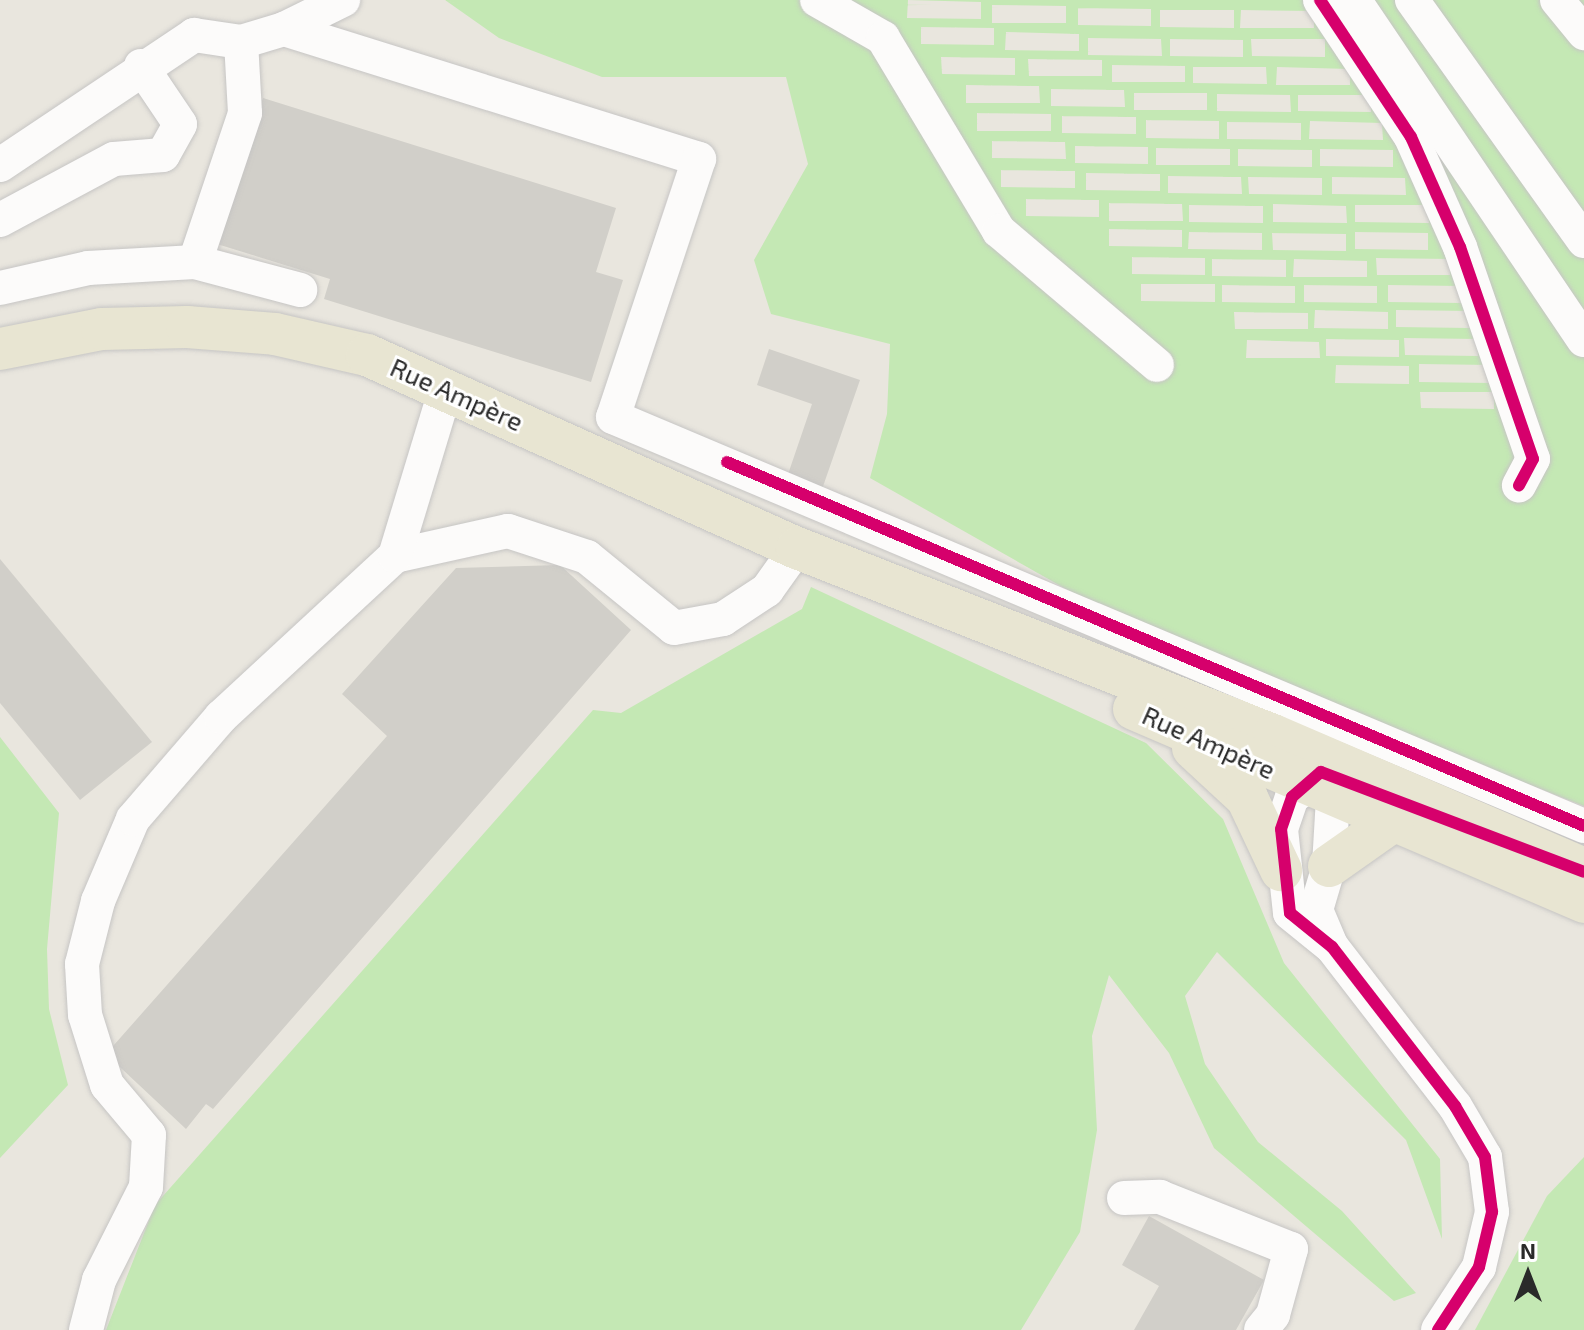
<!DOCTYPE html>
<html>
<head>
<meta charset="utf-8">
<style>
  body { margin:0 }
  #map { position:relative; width:1584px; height:1330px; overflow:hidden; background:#e9e6de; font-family:"Exo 2",sans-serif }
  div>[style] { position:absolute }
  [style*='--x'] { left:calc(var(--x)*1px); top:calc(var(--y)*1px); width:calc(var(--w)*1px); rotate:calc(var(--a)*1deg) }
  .green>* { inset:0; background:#c4e8b4 }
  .building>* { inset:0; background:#d1cfc9 }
  .roads { filter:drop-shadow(0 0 2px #c6c5c4) drop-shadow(0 0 2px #c6c5c4) }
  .minor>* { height:34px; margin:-17px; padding:0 17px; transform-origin:17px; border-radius:17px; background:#fcfbfa }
  .major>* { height:42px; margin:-21px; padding:0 21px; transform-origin:21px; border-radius:21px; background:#e8e5d2 }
  .cycleway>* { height:12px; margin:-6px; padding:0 6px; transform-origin:6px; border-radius:6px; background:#d6006c }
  span { translate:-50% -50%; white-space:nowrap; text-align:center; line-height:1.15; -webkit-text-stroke:6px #fff; paint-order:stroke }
  .street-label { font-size:26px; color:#2a2a2a }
  .north { position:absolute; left:1488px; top:1234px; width:80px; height:80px; -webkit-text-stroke:6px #fff; paint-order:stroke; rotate:0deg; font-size:22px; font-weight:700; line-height:32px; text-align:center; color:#2a2a2a }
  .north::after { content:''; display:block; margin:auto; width:28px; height:36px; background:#2a2a2a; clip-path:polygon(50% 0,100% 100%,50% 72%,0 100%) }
</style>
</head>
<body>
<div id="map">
  <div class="green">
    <div style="clip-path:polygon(evenodd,445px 0,1584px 0,1584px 806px,1149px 636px,870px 478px,887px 414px,890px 344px,771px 314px,754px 260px,808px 164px,786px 77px,602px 77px,499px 38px,445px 0,908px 0,981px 2px,981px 19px,907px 18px,908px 0,445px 0,992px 5px,1066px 6px,1066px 23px,992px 23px,992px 5px,445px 0,1078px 8px,1151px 9px,1151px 26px,1078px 25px,1078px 8px,445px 0,1160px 10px,1234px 10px,1234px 28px,1160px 27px,1160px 10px,445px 0,1241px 10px,1314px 11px,1314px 28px,1240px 28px,1241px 10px,445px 0,921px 27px,994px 28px,994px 45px,921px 44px,921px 27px,445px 0,1006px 32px,1079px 34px,1079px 51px,1005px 50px,1006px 32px,445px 0,1088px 38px,1161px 39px,1162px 56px,1088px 55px,1088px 38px,445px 0,1170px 39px,1243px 40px,1243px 57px,1170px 56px,1170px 39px,445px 0,1251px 39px,1325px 39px,1325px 57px,1252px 56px,1251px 39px,445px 0,941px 57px,1015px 58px,1015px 75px,942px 74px,941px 57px,445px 0,1028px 59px,1102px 60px,1102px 76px,1029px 76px,1028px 59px,445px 0,1112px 65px,1185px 66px,1185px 82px,1112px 82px,1112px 65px,445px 0,1193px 67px,1266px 67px,1267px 84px,1193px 83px,1193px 67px,445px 0,1277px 67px,1350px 69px,1350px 85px,1276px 85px,1277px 67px,445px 0,966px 85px,1039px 86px,1040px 103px,966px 103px,966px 85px,445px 0,1051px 89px,1124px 90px,1125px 107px,1051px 106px,1051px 89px,445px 0,1134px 93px,1207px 93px,1207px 110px,1134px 110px,1134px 93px,445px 0,1217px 94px,1290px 95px,1291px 112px,1217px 111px,1217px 94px,445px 0,1298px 95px,1371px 95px,1371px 112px,1298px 111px,1298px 95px,445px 0,977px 113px,1051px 114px,1051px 131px,977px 131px,977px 113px,445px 0,1062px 116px,1136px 117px,1136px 134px,1062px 133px,1062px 116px,445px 0,1146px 120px,1219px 121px,1219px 139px,1146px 138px,1146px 120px,445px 0,1310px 121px,1382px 123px,1383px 140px,1309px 139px,1310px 121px,445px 0,1227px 122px,1301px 123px,1301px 140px,1227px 139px,1227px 122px,445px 0,992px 141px,1065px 142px,1066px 159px,992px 158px,992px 141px,445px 0,1075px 146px,1148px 147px,1148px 164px,1075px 163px,1075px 146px,445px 0,1156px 148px,1230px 149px,1230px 165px,1156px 165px,1156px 148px,445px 0,1238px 149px,1312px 150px,1312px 167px,1238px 166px,1238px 149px,445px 0,1320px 149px,1393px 150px,1393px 167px,1320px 166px,1320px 149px,445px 0,1001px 170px,1075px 171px,1075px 188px,1001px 187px,1001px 170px,445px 0,1086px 173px,1160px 174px,1160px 191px,1086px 190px,1086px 173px,445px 0,1168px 176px,1241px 177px,1242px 194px,1168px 193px,1168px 176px,445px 0,1248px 177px,1322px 178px,1322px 195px,1249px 194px,1248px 177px,445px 0,1332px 177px,1405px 178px,1406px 195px,1332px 194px,1332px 177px,445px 0,1026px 199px,1099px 200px,1099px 217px,1026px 216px,1026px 199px,445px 0,1109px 203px,1182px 204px,1183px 221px,1109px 221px,1109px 203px,445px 0,1273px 204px,1346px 206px,1347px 223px,1273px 222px,1273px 204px,445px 0,1189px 205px,1263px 206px,1263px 223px,1189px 222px,1189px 205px,445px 0,1355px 205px,1428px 205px,1429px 223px,1355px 222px,1355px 205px,445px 0,1109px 229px,1182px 230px,1182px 247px,1109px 246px,1109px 229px,445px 0,1189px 232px,1262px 233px,1262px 250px,1188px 249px,1189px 232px,445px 0,1355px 232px,1428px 233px,1428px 250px,1355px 249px,1355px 232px,445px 0,1272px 233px,1346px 234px,1346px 251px,1273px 250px,1272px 233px,445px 0,1132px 257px,1205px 258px,1205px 275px,1132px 274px,1132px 257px,445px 0,1376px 258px,1450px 259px,1450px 275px,1377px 275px,1376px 258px,445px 0,1212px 259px,1286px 260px,1286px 277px,1212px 276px,1212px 259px,445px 0,1294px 259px,1367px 261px,1367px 277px,1293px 277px,1294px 259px,445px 0,1141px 284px,1215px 284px,1215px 302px,1141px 301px,1141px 284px,445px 0,1222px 285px,1295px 286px,1295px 303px,1222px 302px,1222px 285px,445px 0,1304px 285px,1377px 286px,1377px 303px,1304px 302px,1304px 285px,445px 0,1388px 285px,1461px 286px,1462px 303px,1388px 302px,1388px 285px,445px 0,1315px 310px,1388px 312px,1388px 329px,1314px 328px,1315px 310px,445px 0,1396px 310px,1470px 311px,1470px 328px,1396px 327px,1396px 310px,445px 0,1234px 312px,1308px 313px,1308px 329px,1235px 329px,1234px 312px,445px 0,1404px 338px,1478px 339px,1478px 356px,1405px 355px,1404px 338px,445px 0,1326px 339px,1399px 340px,1399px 357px,1326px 356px,1326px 339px,445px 0,1247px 340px,1319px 342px,1320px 358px,1246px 358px,1247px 340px,445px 0,1419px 364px,1492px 365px,1492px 383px,1419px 382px,1419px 364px,445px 0,1336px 365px,1409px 366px,1409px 384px,1335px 383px,1336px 365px,445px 0,1420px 392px,1494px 392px,1494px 409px,1421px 408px,1420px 392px)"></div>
    <div style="clip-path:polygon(811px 587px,1146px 743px,1223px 819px,1284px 963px,1440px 1159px,1442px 1239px,1406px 1140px,1217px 952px,1185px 996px,1205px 1064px,1258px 1142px,1342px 1211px,1416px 1293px,1394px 1301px,1214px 1148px,1169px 1053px,1109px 975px,1092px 1036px,1097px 1130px,1080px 1232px,1021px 1330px,106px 1330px,155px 1205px,593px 710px,621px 713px,802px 609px)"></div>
    <div style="clip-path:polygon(0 737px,59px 813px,47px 949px,49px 1009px,68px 1085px,0 1158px)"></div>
    <div style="clip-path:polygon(1584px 1157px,1584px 1330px,1475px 1330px,1547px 1196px)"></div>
  </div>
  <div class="building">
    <div style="clip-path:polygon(263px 98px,616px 208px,596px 272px,623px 280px,591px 382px,324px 299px,330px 279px,217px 244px)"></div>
    <div style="clip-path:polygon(769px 349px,860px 380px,820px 495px,785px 483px,812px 404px,757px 385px)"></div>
    <div style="clip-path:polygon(0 559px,152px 742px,80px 800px,0 703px)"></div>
    <div style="clip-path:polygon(560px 565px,631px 630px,213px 1109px,206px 1104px,186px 1129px,106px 1054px,387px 736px,342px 694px,456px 568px)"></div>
    <div style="clip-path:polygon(1149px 1216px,1264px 1280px,1236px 1330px,1134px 1330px,1159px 1286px,1122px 1265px)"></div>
  </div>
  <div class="roads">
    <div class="minor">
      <div style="--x:817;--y:0;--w:76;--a:29.9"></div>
      <div style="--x:883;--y:38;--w:225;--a:59"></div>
      <div style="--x:999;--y:231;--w:207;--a:40.3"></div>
      <div style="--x:1320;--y:0;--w:164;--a:56.4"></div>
      <div style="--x:1411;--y:137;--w:120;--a:66"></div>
      <div style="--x:1460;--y:247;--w:224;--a:71"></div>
      <div style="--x:1533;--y:459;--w:30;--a:118"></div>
      <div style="--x:1343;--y:0;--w:12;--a:5"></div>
      <div style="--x:1355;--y:1;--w:409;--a:56"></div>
      <div style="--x:1412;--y:0;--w:296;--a:54.5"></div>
      <div style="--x:1557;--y:0;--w:43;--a:50.7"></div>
      <div style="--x:284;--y:29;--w:66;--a:-26.2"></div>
      <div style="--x:0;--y:165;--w:234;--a:-33.8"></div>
      <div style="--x:194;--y:35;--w:48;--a:8.5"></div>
      <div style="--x:241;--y:42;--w:45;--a:-16.8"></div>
      <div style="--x:284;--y:29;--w:435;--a:17.4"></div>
      <div style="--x:699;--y:159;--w:272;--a:108.4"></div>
      <div style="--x:613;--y:417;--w:1054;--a:22.84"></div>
      <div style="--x:0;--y:220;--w:129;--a:-28.2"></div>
      <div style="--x:114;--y:159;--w:49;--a:-4.7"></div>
      <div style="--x:163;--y:155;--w:35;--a:-61"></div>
      <div style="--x:180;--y:124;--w:70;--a:-123.9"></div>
      <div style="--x:195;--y:262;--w:109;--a:14.9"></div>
      <div style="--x:0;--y:288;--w:90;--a:-12.8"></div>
      <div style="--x:88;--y:268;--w:107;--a:-3.2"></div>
      <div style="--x:195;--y:262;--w:157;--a:-71.4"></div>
      <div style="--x:245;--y:113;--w:71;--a:-93.2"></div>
      <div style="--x:395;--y:556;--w:116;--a:-12.5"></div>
      <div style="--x:508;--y:531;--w:83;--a:18.2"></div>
      <div style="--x:587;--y:557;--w:112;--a:39.2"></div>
      <div style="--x:674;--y:628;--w:50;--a:-10.4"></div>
      <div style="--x:723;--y:619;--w:53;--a:-33.4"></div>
      <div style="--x:767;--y:590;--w:52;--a:-54.5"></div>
      <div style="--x:1326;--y:774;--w:41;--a:145.9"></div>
      <div style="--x:1292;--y:797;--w:34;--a:109"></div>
      <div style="--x:1281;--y:829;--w:84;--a:83.9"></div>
      <div style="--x:1290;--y:913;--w:54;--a:39"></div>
      <div style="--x:1332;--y:947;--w:201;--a:52.3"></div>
      <div style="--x:1455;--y:1106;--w:59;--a:59.5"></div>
      <div style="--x:1485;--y:1157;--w:55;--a:82.7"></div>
      <div style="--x:1492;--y:1212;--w:57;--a:103.3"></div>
      <div style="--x:1479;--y:1267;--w:75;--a:123.1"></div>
      <div style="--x:1323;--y:775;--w:25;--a:67"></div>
      <div style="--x:1333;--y:798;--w:68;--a:93.4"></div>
      <div style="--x:1329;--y:866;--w:46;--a:106.5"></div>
      <div style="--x:1316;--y:910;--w:39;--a:67"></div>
      <div style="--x:1124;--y:1198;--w:36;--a:-2"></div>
      <div style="--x:1160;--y:1197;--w:141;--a:21.7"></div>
      <div style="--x:1291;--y:1249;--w:68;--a:105.3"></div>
      <div style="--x:1273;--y:1315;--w:19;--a:129"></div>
      <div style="--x:86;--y:1330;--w:52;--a:-75.4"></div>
      <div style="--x:99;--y:1280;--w:104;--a:-63.2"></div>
      <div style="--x:146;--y:1187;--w:52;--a:-86.7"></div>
      <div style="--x:149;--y:1135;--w:65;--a:-130"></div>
      <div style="--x:107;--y:1085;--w:73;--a:-107.4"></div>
      <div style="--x:85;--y:1015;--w:51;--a:-93.4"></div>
      <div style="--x:82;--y:964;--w:65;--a:-75.7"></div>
      <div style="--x:98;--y:901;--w:89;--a:-66.9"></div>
      <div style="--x:133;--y:819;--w:135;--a:-49.2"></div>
      <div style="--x:221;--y:717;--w:237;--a:-42.8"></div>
      <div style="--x:395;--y:556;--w:176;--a:-73.1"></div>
    </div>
    <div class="major">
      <div style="--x:0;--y:349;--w:104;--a:-11.1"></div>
      <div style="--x:102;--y:329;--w:85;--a:-1.3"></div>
      <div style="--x:187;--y:327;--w:88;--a:4.5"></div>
      <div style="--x:275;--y:334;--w:94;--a:12.9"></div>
      <div style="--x:367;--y:355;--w:471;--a:24.2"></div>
      <div style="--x:797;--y:548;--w:511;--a:21.45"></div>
      <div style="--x:1273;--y:735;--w:339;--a:23.3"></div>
      <div style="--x:1134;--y:709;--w:490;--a:23.2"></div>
      <div style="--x:1193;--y:748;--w:74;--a:42.8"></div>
      <div style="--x:1247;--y:798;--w:80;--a:64.7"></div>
      <div style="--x:1329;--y:866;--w:78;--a:-35.1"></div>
    </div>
  </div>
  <div class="cycleway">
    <div style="--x:1320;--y:0;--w:164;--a:56.4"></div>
    <div style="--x:1411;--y:137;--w:120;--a:66"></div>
    <div style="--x:1460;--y:247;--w:224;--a:71"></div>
    <div style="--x:1533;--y:459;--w:30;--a:118"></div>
    <div style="--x:727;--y:462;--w:931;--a:23.01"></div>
    <div style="--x:1438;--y:1330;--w:75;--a:-56.9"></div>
    <div style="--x:1479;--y:1267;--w:57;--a:-76.7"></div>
    <div style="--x:1492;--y:1212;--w:55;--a:-97.3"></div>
    <div style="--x:1485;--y:1157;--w:59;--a:-120.5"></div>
    <div style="--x:1455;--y:1106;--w:201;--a:-127.7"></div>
    <div style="--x:1332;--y:947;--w:54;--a:-141"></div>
    <div style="--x:1290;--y:913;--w:84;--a:-96.1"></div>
    <div style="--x:1281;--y:829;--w:34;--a:-71"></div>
    <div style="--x:1292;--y:797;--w:38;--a:-41"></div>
    <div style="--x:1321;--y:772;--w:281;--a:20.8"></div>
  </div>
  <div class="street-label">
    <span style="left:457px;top:394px;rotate:24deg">Rue Ampère</span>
    <span style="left:1209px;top:742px;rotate:24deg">Rue Ampère</span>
  </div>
  <div class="north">N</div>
</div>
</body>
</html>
